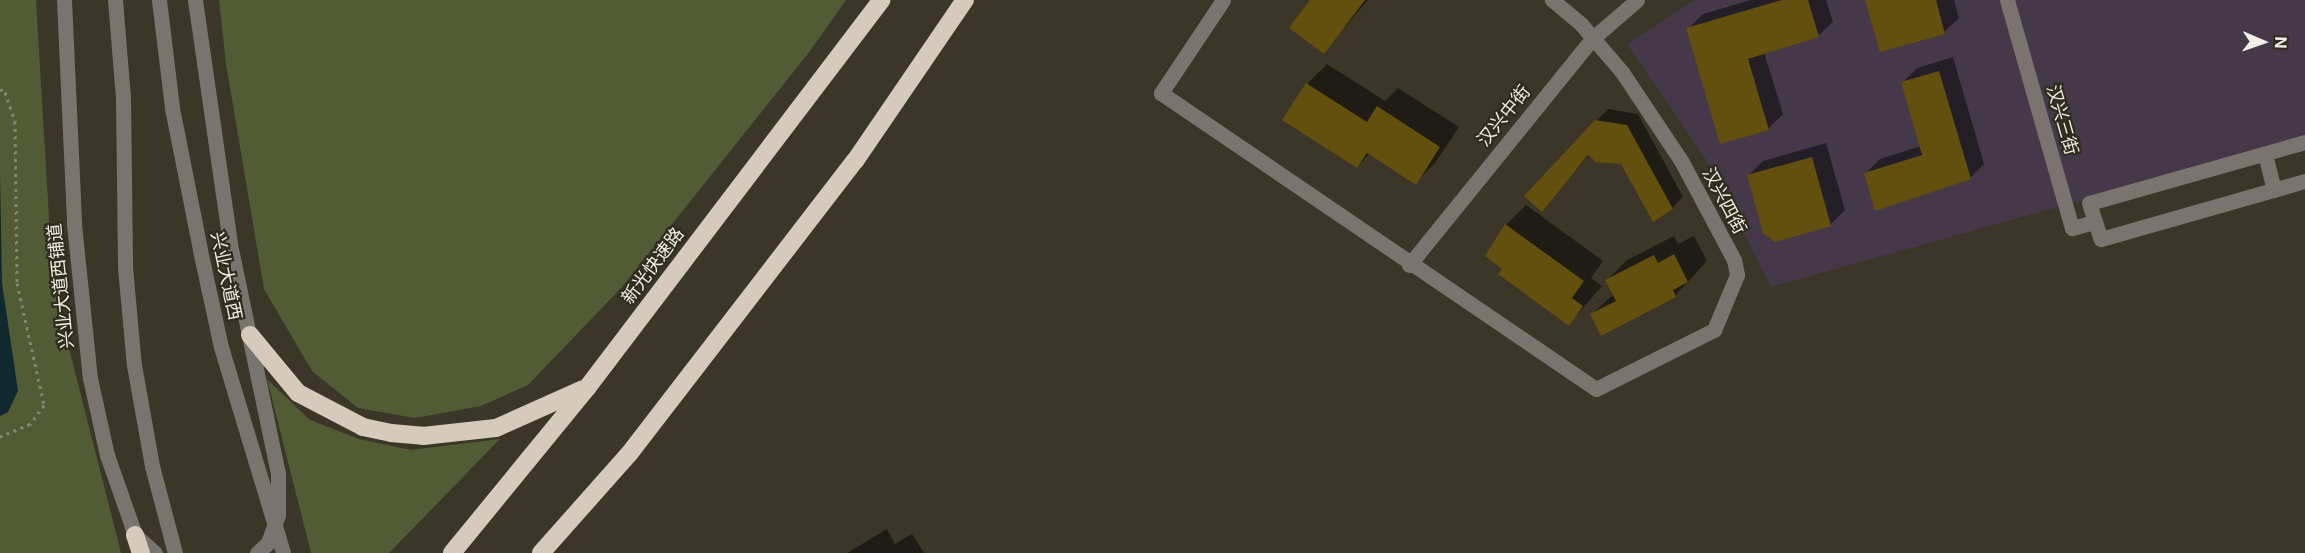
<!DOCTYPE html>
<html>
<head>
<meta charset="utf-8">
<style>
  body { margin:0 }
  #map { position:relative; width:2305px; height:553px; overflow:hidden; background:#3b3628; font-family:Inter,"Noto Sans SC",sans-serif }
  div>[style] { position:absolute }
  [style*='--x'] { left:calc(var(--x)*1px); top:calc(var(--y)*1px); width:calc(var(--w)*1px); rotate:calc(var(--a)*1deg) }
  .commercial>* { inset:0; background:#453949 }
  .green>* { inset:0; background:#515c34 }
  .water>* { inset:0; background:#0f292f }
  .shadow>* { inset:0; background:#0007 }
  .building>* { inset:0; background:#63500e }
  .path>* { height:3px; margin-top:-1.5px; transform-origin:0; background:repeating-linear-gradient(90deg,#888478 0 3px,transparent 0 7.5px) }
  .minor>* { height:15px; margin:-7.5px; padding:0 7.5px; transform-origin:7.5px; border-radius:7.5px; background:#79756e }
  .highway>* { height:18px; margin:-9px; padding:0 9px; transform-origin:9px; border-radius:9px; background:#d5cabb }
  .minor-bridge>* { height:15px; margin:-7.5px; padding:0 7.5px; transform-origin:7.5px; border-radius:7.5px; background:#79756e }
  span { translate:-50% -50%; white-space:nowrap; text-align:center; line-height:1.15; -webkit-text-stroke:4.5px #312c1e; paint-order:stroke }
  .street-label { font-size:18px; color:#f1eee5 }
  .north { position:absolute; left:2233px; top:12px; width:60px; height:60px; -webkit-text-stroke:4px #312c1e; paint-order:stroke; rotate:92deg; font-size:16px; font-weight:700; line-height:24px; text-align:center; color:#f1eee5 }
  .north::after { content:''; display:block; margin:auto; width:21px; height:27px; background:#f1eee5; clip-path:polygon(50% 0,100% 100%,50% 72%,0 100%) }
</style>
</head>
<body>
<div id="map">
  <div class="commercial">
    <div style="clip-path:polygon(1695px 0,2305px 0,2305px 138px,1771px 287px,1707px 161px,1627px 44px)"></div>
  </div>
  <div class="green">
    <div style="clip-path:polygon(0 0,36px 0,53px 285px,121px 553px,0 553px)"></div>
    <div style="clip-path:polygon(219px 0,846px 0,810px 51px,622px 287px,528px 385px,481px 406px,415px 418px,358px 408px,312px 371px,264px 289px,226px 64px)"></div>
    <div style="clip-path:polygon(267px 379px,310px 420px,359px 439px,411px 450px,500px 439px,389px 553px,311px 553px)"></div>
  </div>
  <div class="water">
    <div style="clip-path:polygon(0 170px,2px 283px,18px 391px,8px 412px,0 416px)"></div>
  </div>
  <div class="shadow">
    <div style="clip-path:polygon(1311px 0,1368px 0,1323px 52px)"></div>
    <div style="clip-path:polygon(1751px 0,1826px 0,1833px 22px,1818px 36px,1764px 52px,1783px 114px,1768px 129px,1688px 29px,1703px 14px)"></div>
    <div style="clip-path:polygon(1867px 0,1954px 0,1959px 18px,1944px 32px)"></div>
    <div style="clip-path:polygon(1953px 57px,1984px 164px,1970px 178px,1866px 173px,1880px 159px,1921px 146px,1902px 83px,1917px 68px)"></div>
    <div style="clip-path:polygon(1327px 64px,1385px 101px,1398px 88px,1459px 127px,1435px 163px,1415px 183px,1370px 153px,1357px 167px,1285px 120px,1307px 84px)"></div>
    <div style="clip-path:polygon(1608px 109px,1638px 114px,1683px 197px,1672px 208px,1622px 162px,1589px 155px,1542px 210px,1596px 121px)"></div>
    <div style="clip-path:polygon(1826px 143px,1845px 210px,1830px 225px,1749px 175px,1763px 161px)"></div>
    <div style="clip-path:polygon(1526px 205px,1603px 261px,1591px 278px,1602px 286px,1569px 324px,1487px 256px,1506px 225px)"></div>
    <div style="clip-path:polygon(1674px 236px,1678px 244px,1694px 236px,1707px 261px,1675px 296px,1592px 314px,1614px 294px,1607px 280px,1627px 260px)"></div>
    <div style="clip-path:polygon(887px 529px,895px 544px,912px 534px,924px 553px,847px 553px)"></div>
  </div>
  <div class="building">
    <div style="clip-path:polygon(1310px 0,1365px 0,1324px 54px,1289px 28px)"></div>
    <div style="clip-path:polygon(1782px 0,1808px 0,1819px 37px,1748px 59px,1769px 130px,1720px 144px,1686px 28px)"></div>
    <div style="clip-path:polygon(1865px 0,1936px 0,1945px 34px,1880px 52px)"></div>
    <div style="clip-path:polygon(1939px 71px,1971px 179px,1875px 211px,1864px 173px,1922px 155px,1901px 82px)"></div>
    <div style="clip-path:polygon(1306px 83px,1367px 122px,1377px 106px,1440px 147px,1416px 185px,1367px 153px,1357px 168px,1282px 120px)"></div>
    <div style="clip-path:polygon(1595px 120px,1627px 125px,1673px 209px,1653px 222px,1621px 164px,1596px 162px,1588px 155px,1542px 212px,1524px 196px)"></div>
    <div style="clip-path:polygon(1812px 157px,1831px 226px,1775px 242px,1763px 233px,1747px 175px)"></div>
    <div style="clip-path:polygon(1505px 224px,1584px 281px,1572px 298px,1583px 306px,1569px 326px,1498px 274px,1502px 269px,1485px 256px)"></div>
    <div style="clip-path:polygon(1674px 254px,1688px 282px,1673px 290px,1676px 297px,1601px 336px,1590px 314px,1616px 301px,1605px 280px,1654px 255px,1658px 263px)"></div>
  </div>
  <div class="path">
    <div style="--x:0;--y:89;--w:6;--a:31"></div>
    <div style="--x:5;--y:92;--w:31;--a:71"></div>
    <div style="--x:15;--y:121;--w:162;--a:89.3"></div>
    <div style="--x:17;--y:283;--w:125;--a:77.5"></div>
    <div style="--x:44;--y:405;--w:24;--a:126"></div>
    <div style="--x:30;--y:424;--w:33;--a:157"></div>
  </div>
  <div class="minor">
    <div style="--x:64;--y:0;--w:224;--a:87.4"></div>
    <div style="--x:74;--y:224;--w:155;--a:84.1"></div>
    <div style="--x:90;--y:378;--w:79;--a:77.6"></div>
    <div style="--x:107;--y:455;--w:85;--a:70.7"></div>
    <div style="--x:135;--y:535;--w:27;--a:42"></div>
    <div style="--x:115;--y:0;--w:98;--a:85.3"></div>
    <div style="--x:123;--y:98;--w:169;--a:89.3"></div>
    <div style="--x:159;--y:0;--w:109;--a:83.1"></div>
    <div style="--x:172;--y:108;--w:145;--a:78.8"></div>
    <div style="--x:195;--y:0;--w:246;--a:81.8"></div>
    <div style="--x:230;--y:244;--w:234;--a:78.2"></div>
    <div style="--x:278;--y:473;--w:42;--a:90"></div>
    <div style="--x:278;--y:515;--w:30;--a:110"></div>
    <div style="--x:268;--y:543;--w:15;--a:138"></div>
    <div style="--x:1223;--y:0;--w:112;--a:123.7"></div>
    <div style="--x:1161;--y:93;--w:526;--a:34.23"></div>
    <div style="--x:1596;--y:389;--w:132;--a:-26.6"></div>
    <div style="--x:1714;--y:330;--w:60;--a:-67.3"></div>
    <div style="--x:1737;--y:275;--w:15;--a:-101"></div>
    <div style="--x:1734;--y:260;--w:111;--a:-118"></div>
    <div style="--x:1682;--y:162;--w:108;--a:-123.7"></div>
    <div style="--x:1622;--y:72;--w:63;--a:-130.5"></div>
    <div style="--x:1581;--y:24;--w:38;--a:-140"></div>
    <div style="--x:2007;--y:0;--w:237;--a:74.1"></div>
    <div style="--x:2072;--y:228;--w:24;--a:-15"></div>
    <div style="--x:2305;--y:142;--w:224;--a:164.2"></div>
    <div style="--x:2089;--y:203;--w:38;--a:72"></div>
    <div style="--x:2101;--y:239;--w:212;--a:-15.9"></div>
    <div style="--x:2265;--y:154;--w:37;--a:76"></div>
    <div style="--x:1409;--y:265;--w:292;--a:-51"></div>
    <div style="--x:1593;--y:38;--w:58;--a:-40.8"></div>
  </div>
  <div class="highway">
    <div style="--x:250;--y:335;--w:75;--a:50.4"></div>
    <div style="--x:298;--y:393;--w:73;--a:27.6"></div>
    <div style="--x:363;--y:427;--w:29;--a:12"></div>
    <div style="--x:391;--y:433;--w:32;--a:5"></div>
    <div style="--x:423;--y:436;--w:73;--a:-6.3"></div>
    <div style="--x:496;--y:428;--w:95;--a:-24.1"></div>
    <div style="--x:135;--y:535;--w:19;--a:72"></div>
    <div style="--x:452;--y:553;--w:213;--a:-50.7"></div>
    <div style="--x:587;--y:388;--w:487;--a:-52.8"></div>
    <div style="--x:541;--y:553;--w:132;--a:-48.4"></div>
    <div style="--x:629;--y:454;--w:370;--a:-52.4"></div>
    <div style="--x:855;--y:161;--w:195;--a:-55.7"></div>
  </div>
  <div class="minor-bridge">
    <div style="--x:200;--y:250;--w:99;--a:77.8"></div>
    <div style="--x:221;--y:347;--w:215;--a:73.2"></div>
    <div style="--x:125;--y:267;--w:98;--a:84.8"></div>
    <div style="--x:134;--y:365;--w:103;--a:79.9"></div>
    <div style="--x:152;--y:466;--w:90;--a:75.2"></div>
  </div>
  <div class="street-label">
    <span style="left:1504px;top:116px;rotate:-51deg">汉兴中街</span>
    <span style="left:2062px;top:120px;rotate:74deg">汉兴三街</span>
    <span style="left:1724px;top:201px;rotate:62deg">汉兴四街</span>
    <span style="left:653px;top:266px;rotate:-53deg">新光快速路</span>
    <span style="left:226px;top:276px;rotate:78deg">兴业大道西</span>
    <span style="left:61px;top:286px;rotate:-96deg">兴业大道西铺道</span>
  </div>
  <div class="north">N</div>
</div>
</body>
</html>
